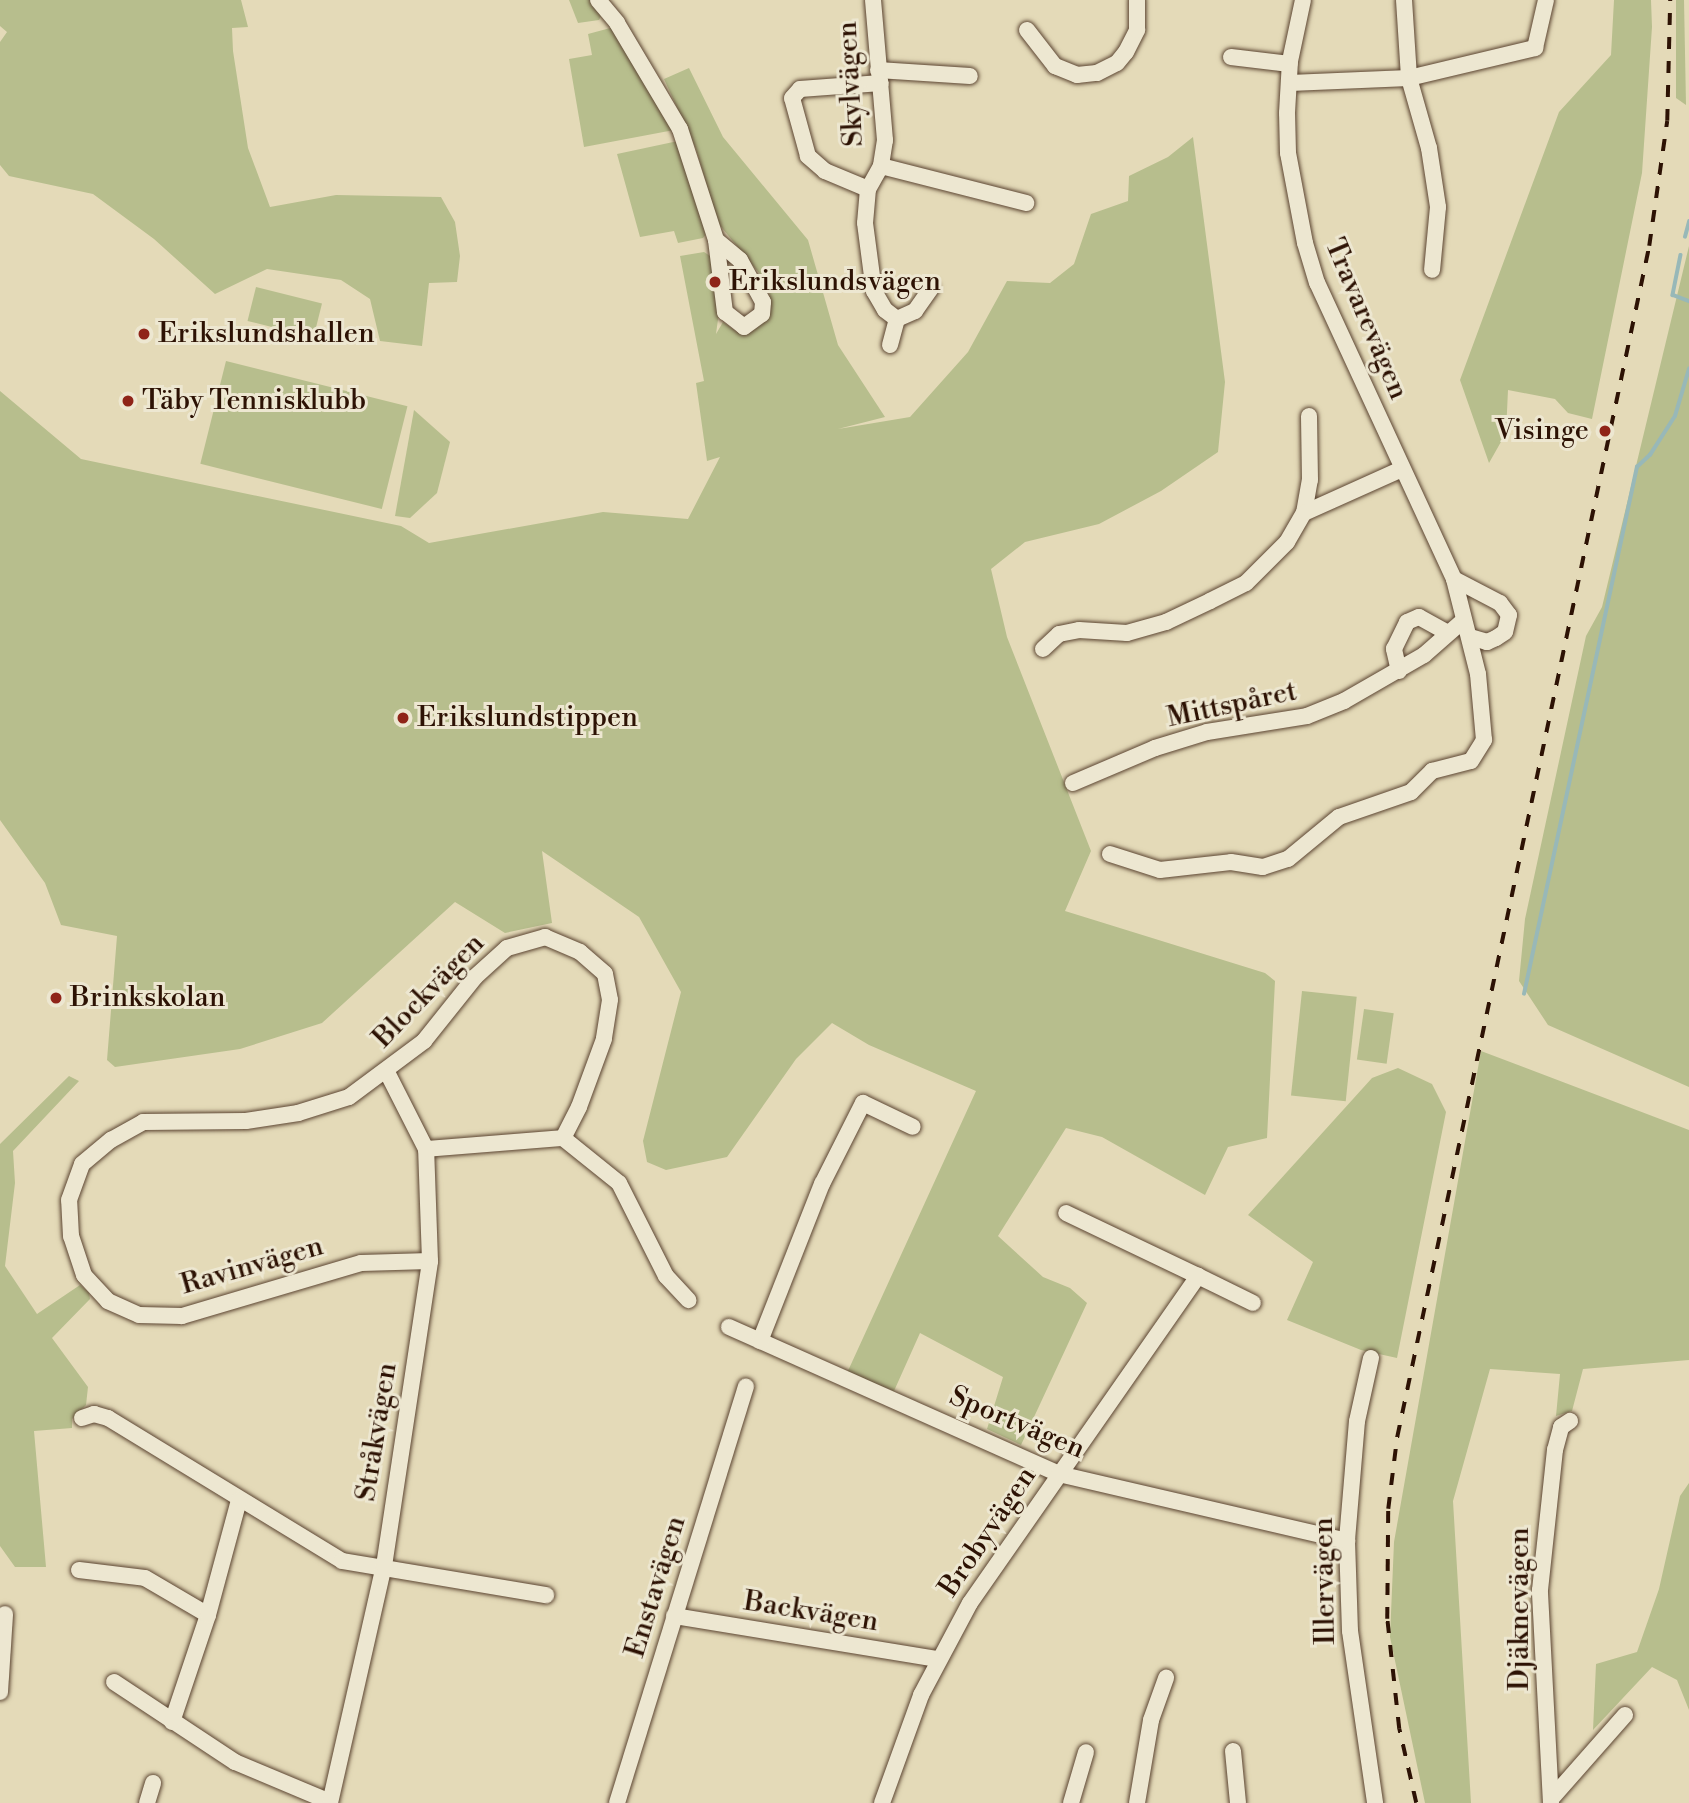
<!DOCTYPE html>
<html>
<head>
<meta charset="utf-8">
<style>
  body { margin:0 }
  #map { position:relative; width:1689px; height:1803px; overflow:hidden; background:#e4dab8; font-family:"Libre Bodoni",serif }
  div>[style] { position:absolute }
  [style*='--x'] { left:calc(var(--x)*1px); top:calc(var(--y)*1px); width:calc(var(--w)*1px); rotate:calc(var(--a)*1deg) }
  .green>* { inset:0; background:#b7be8d; transform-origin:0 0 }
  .stream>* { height:3.5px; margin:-1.75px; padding:0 1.75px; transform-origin:1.75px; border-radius:1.75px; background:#98b8b8 }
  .roads { filter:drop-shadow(0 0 2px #5b4431) drop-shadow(0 0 2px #5b4431) }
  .minor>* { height:16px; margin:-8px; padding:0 8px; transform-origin:8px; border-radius:8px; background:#ede7d1 }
  .rail>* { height:3.5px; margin-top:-1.75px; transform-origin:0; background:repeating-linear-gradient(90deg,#2d1204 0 12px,transparent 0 24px) }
  .dots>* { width:19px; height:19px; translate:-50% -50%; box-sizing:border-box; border:4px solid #ede7d1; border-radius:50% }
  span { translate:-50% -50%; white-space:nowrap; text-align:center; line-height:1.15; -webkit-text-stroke:6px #ede7d1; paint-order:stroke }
  .street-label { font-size:28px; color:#2d1204 }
  .poi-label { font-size:28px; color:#2d1204 }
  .left { translate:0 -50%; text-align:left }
  .right { translate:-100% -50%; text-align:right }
</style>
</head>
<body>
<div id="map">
  <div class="green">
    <div style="clip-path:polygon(0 0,241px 0,248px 27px,232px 28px,233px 51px,248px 148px,270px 207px,336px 195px,441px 197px,455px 222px,460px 256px,457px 282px,429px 283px,422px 346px,380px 341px,370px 299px,341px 280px,267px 269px,215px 294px,154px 239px,93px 194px,9px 176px,0 165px,0 42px,7px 32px,0 26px)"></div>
    <div style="clip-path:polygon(569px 0,590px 0,602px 14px,599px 20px,578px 23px)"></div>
    <div style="clip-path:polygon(1614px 0,1651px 0,1652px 27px,1642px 173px,1592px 419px,1568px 413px,1555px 399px,1508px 390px,1506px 433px,1489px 463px,1460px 380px,1559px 112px,1611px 55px)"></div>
    <div style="clip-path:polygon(1676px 0,1684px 0,1686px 105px,1676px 98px)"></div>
    <div style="clip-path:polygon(614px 27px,674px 130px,584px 147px,569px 59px,592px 55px,588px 34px)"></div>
    <div style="clip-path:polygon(689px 68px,723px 137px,808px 240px,838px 345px,885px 417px,838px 429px,910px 417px,968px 352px,1007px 281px,1050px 283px,1074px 264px,1091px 214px,1128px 201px,1129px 176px,1168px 157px,1193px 137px,1225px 382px,1218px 452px,1161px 491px,1099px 524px,1025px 542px,991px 569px,1007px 637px,1091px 851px,1065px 911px,1265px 973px,1275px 981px,1267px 1138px,1228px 1147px,1205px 1195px,1102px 1137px,1066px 1128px,998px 1236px,1043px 1277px,1070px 1288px,1087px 1303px,1021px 1445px,987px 1429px,1003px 1377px,920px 1333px,894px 1391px,847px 1373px,976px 1091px,869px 1045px,832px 1023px,796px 1059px,727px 1157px,666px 1170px,647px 1162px,643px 1141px,681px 992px,639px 917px,542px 851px,552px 923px,505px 933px,455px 902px,322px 1023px,240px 1049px,115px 1067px,107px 1060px,117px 936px,61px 925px,45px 883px,0 820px,0 391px,81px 459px,401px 526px,429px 543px,603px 512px,688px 519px,720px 457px,707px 461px,696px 383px,704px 381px,680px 256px,704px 252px,710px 256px,719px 312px,716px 334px,723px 322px,737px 332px,770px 314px,769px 285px,718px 223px,696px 149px,664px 79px)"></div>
    <div style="clip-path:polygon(678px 141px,706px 234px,703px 238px,678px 243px,674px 231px,640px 237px,617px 154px)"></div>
    <div style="clip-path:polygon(1689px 246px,1689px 1087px,1548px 1025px,1519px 981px,1525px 919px,1586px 636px,1602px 607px)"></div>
    <div style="left:256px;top:287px;width:68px;height:35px;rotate:14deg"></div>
    <div style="left:226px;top:361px;width:187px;height:106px;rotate:14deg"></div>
    <div style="clip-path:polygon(414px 410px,450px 442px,437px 493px,410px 518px,395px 516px)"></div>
    <div style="left:1302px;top:991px;width:55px;height:105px;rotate:6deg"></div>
    <div style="left:1364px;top:1009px;width:30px;height:51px;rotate:8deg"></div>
    <div style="clip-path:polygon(1481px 1051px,1689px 1130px,1689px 1360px,1583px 1369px,1572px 1411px,1556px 1416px,1560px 1374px,1490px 1369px,1453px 1501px,1471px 1803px,1425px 1803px,1390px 1637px,1394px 1542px)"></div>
    <div style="clip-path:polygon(1398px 1068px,1432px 1084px,1446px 1112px,1397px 1358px,1361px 1350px,1287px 1320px,1313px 1262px,1248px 1215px,1372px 1078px)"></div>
    <div style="clip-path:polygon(69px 1076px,79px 1081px,13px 1151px,15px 1183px,5px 1266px,37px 1314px,80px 1285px,89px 1293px,90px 1299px,52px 1338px,88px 1387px,86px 1405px,72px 1419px,72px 1428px,34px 1431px,46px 1567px,15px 1567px,0 1546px,0 1144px)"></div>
    <div style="clip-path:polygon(1689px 1483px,1689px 1710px,1677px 1680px,1652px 1667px,1593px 1730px,1596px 1664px,1637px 1652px,1659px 1589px,1680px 1496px)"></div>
  </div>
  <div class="stream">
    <div style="--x:1685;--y:237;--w:16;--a:-75"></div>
    <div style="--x:1681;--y:255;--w:41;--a:101.3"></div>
    <div style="--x:1673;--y:295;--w:17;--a:21"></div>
    <div style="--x:1524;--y:994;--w:539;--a:-77.9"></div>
    <div style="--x:1637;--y:467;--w:18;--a:-43"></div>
    <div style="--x:1650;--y:455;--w:46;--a:-57.3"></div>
    <div style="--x:1675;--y:416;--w:49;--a:-73.4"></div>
  </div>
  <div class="roads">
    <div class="minor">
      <div style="--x:598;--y:0;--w:30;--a:50"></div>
      <div style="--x:617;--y:23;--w:123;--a:59.3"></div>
      <div style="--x:680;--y:129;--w:117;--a:72"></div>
      <div style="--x:716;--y:240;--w:73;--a:82.9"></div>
      <div style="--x:725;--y:312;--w:24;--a:38"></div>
      <div style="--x:744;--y:327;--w:22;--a:-36"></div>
      <div style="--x:762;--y:314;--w:12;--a:-85"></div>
      <div style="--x:763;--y:302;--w:48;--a:-118.7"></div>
      <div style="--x:740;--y:260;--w:31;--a:-140"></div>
      <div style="--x:873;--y:0;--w:141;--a:85.1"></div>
      <div style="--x:885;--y:140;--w:26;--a:99"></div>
      <div style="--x:881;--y:166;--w:26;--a:119"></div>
      <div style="--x:868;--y:189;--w:34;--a:95"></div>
      <div style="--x:865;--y:223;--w:69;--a:82.5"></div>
      <div style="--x:874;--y:291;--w:22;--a:60"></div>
      <div style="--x:885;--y:310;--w:15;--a:37"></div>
      <div style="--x:897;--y:319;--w:20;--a:-24"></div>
      <div style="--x:915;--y:311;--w:28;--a:-55"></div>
      <div style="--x:1404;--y:0;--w:78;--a:86.3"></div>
      <div style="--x:1409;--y:78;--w:73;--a:74.1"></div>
      <div style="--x:1429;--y:148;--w:60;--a:81.3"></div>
      <div style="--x:1438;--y:207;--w:63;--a:95.4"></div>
      <div style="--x:1027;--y:30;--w:46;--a:52.1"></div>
      <div style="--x:1055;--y:66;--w:24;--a:22"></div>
      <div style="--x:1077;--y:75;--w:20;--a:-6"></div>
      <div style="--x:1097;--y:73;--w:22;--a:-27"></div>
      <div style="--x:1117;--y:63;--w:14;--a:-51"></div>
      <div style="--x:1126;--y:52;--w:25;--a:-63"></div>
      <div style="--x:1137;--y:30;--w:30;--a:-90"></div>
      <div style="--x:1231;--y:57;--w:59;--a:6.8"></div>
      <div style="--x:878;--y:70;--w:92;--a:3.7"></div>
      <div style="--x:1290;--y:83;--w:119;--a:-2.4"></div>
      <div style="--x:1409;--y:78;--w:130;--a:-13.4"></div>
      <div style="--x:1535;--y:48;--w:49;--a:-77.1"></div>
      <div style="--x:881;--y:166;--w:150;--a:14.3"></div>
      <div style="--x:868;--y:189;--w:47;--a:-157.3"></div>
      <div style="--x:825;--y:171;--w:23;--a:-139"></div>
      <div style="--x:808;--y:156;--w:60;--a:-105.4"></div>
      <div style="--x:792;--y:98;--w:12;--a:-48"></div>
      <div style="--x:800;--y:89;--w:81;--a:-4.2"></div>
      <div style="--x:890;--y:345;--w:27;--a:-75"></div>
      <div style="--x:1304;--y:513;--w:34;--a:-80"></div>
      <div style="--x:1310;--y:480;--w:64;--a:-90.9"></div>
      <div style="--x:1454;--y:579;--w:52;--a:27.6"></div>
      <div style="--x:1500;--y:603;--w:15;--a:53"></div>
      <div style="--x:1509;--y:615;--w:17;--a:103"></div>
      <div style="--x:1505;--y:632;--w:11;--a:146"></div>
      <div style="--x:1496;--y:638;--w:10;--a:156"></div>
      <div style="--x:1487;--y:642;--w:17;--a:-163"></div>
      <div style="--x:1043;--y:649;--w:22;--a:-43"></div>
      <div style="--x:1059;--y:634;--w:20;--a:-11"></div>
      <div style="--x:1079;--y:630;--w:48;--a:3.6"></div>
      <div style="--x:1127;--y:633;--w:41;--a:-15.8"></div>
      <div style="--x:1166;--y:622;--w:49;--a:-25.5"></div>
      <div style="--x:1210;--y:601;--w:40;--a:-26.6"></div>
      <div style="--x:1246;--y:583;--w:58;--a:-45"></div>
      <div style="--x:1287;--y:542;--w:34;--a:-60"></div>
      <div style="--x:1304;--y:513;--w:107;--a:-24.2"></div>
      <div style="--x:1399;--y:671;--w:23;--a:-103"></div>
      <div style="--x:1394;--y:649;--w:30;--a:-64"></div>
      <div style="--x:1407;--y:622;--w:13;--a:-23"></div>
      <div style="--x:1419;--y:617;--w:31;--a:29"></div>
      <div style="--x:1073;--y:783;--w:89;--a:-23.1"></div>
      <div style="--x:1155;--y:748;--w:54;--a:-17.1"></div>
      <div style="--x:1207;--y:732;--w:101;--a:-9.1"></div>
      <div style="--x:1307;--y:716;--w:40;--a:-22"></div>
      <div style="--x:1344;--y:701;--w:92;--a:-29.9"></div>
      <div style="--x:1424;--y:655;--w:53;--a:-41.2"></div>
      <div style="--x:1110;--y:854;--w:52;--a:17.7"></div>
      <div style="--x:1160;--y:870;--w:71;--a:-6.4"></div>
      <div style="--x:1231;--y:862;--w:32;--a:9"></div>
      <div style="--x:1263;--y:867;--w:26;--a:-18"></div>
      <div style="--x:1288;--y:859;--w:66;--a:-39.5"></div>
      <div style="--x:1339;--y:817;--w:76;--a:-19.1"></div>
      <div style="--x:1411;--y:792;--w:30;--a:-45"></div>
      <div style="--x:1432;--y:771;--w:40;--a:-14.4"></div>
      <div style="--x:1471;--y:761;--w:25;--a:-58"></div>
      <div style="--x:1484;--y:740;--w:66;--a:-95.2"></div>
      <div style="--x:1478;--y:674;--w:98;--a:-104.2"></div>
      <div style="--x:1454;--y:579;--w:326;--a:-114.8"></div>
      <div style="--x:1317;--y:283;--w:42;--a:-106.7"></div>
      <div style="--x:1305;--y:243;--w:92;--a:-100.7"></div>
      <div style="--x:1288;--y:153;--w:40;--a:-91.4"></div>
      <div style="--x:1287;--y:113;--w:52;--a:-86.7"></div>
      <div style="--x:1290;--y:61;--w:62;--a:-78"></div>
      <div style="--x:563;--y:1138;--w:72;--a:38.8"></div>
      <div style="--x:619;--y:1183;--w:104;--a:63.2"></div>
      <div style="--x:666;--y:1276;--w:33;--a:47"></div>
      <div style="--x:426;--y:1149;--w:137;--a:-4.6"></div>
      <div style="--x:430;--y:1261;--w:69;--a:178.3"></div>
      <div style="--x:361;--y:1263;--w:187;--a:163.5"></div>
      <div style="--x:182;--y:1316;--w:43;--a:-178.7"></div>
      <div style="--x:139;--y:1315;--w:34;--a:-156"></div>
      <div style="--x:108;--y:1301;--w:35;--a:-133"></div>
      <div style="--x:84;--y:1275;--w:41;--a:-108.4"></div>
      <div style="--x:71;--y:1236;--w:36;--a:-93"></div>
      <div style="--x:69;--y:1200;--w:38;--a:-70"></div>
      <div style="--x:82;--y:1164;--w:38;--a:-40"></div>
      <div style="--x:111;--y:1140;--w:37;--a:-29"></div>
      <div style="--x:143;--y:1122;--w:103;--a:-0.6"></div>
      <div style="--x:246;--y:1121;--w:53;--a:-8.7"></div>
      <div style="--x:298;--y:1113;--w:53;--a:-17.4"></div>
      <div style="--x:349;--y:1097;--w:94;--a:-36.7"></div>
      <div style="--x:424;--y:1041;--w:82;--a:-51.4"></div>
      <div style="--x:475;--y:977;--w:43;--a:-42.2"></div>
      <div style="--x:507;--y:948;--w:40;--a:-16"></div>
      <div style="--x:545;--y:937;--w:38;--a:23"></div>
      <div style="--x:580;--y:952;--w:33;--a:41"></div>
      <div style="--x:605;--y:974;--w:26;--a:79"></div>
      <div style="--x:610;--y:1000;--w:39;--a:99"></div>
      <div style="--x:604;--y:1039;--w:72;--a:110.2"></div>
      <div style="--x:579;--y:1107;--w:35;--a:117"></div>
      <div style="--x:1198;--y:1276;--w:61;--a:26.1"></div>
      <div style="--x:729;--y:1327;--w:361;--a:24"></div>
      <div style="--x:1059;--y:1474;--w:296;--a:13.1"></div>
      <div style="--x:760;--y:1341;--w:169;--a:-68.5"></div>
      <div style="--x:822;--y:1184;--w:91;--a:-63.2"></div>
      <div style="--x:863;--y:1103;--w:55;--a:25.6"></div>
      <div style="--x:1371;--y:1358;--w:65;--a:102.5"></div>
      <div style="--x:1357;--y:1421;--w:120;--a:94.8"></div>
      <div style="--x:1347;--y:1541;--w:90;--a:88.1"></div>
      <div style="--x:1350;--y:1631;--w:174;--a:81.7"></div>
      <div style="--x:82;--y:1418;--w:13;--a:-18"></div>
      <div style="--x:94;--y:1414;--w:15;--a:16"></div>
      <div style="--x:108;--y:1418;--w:274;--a:31.4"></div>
      <div style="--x:342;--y:1561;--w:207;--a:9.5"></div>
      <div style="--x:79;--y:1570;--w:66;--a:6.9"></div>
      <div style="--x:145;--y:1578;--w:73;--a:30.4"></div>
      <div style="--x:674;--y:1616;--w:267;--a:9.3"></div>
      <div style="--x:114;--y:1682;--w:145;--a:33.5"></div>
      <div style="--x:235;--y:1762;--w:103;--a:22.8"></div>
      <div style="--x:0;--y:1692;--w:78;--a:-86.3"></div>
      <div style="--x:172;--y:1722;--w:113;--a:-71.4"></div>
      <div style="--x:208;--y:1615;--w:119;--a:-74.9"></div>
      <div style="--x:1233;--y:1751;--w:52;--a:84.5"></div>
      <div style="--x:1551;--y:1799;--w:112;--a:-48.6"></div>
      <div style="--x:147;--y:1803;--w:21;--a:-73"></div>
      <div style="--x:330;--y:1803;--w:243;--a:-77.2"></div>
      <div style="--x:384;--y:1566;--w:308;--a:-81.4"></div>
      <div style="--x:430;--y:1261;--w:112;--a:-92"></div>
      <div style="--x:426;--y:1149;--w:86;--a:-116.9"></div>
      <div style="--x:617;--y:1803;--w:436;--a:-72.8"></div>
      <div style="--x:882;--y:1803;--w:115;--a:-70.1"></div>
      <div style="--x:921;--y:1695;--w:104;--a:-62"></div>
      <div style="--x:970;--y:1603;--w:399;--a:-55.1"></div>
      <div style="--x:1198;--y:1276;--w:146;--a:-154.5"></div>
      <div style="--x:1071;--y:1803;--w:53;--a:-73.6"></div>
      <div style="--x:1137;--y:1803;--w:84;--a:-80.4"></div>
      <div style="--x:1151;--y:1720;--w:45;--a:-70.3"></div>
      <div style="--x:1551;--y:1803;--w:213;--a:-93"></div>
      <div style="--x:1540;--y:1590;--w:141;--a:-83.9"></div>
      <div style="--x:1555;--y:1450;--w:24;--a:-75"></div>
      <div style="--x:1561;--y:1427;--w:11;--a:-34"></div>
    </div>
  </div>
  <div class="rail">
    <div style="--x:1416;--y:1803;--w:76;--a:-102.9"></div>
    <div style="--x:1399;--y:1729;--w:111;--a:-96.2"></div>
    <div style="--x:1387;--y:1619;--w:110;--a:-89.5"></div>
    <div style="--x:1388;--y:1509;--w:73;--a:-82.9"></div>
    <div style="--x:1397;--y:1437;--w:1217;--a:-78.05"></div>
    <div style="--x:1649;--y:246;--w:126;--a:-81.8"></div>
    <div style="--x:1667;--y:121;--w:121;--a:-88.6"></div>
  </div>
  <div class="dots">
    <div style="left:715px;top:282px;background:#8f2418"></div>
    <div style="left:144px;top:334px;background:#8f2418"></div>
    <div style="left:128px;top:401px;background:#8f2418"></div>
    <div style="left:1605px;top:431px;background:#8f2418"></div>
    <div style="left:403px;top:718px;background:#8f2418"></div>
    <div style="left:56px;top:998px;background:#8f2418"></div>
  </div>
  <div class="street-label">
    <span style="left:851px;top:84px;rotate:-93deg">Skylvägen</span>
    <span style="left:1366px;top:319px;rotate:67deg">Travarevägen</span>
    <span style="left:1232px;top:705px;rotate:-12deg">Mittspåret</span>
    <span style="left:429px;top:991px;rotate:-46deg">Blockvägen</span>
    <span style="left:252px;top:1266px;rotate:-16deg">Ravinvägen</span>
    <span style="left:1017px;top:1423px;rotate:23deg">Sportvägen</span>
    <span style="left:377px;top:1432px;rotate:-81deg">Stråkvägen</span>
    <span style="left:988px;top:1532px;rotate:-56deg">Brobyvägen</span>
    <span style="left:1325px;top:1581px;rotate:-91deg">Illervägen</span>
    <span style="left:656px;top:1587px;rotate:-73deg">Enstavägen</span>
    <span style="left:1520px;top:1609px;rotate:-90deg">Djäknevägen</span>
    <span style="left:811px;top:1612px;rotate:9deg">Backvägen</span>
  </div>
  <div class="poi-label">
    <span class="left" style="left:729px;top:282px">Erikslundsvägen</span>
    <span class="left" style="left:158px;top:334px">Erikslundshallen</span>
    <span class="left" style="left:142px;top:401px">Täby Tennisklubb</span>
    <span class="right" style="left:1589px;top:431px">Visinge</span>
    <span class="left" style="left:417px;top:718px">Erikslundstippen</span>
    <span class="left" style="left:70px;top:998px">Brinkskolan</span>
  </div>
</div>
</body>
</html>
